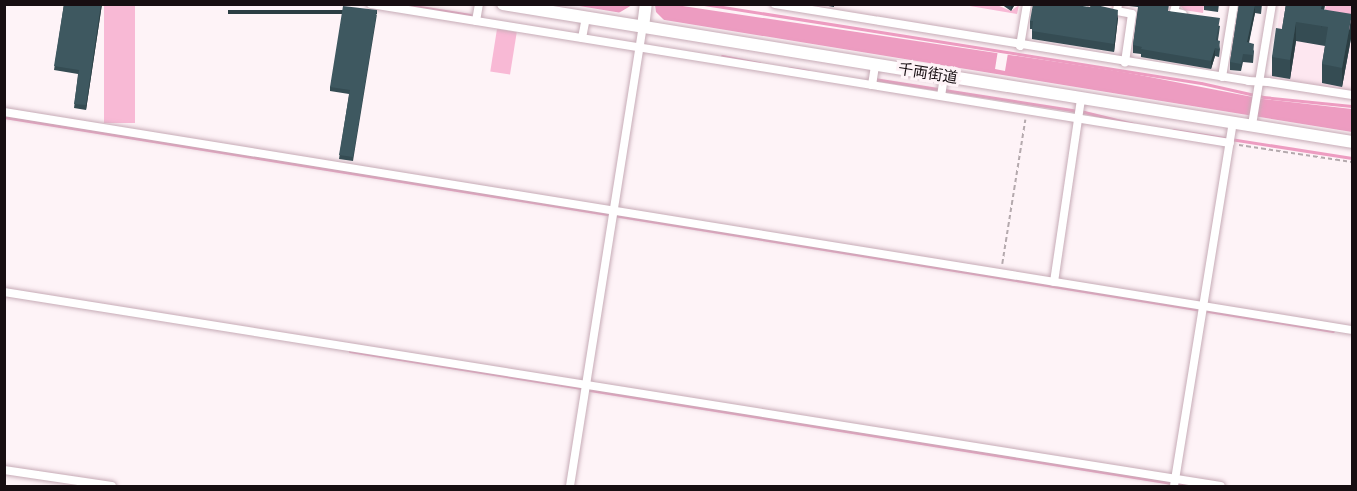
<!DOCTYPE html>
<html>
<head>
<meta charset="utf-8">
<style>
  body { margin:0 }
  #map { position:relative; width:1357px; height:491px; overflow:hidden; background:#fef3f7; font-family:"IBM Plex Sans","Noto Sans JP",sans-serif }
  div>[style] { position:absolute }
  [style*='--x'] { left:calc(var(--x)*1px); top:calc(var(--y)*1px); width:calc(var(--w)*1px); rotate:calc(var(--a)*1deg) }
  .built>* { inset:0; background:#fde7f0 }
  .green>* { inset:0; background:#f8b9d5; transform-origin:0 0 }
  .water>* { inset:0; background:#ed9cc1 }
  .pier>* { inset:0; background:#fef3f7 }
  .stream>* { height:3px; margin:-1.5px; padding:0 1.5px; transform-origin:1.5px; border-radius:1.5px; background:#ed9cc1 }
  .path>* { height:1.5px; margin-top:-0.75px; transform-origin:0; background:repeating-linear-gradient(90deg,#b4a9ad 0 4.5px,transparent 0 7.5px) }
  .roads { filter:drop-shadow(0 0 2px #c6abb6) drop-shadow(0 0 2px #c6abb6) }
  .street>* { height:8px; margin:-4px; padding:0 4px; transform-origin:4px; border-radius:4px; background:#fff }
  .secondary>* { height:12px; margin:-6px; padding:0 6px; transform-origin:6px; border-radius:6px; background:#fff }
  .wall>* { inset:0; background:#354c53 }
  .shaded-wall>* { inset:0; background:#2b3e43; transform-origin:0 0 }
  .building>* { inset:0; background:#3e5860 }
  span { translate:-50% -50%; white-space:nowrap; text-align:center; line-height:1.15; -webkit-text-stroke:6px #fef3f7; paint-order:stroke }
  .street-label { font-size:15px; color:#170e12 }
  .frame { position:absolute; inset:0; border:6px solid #170e12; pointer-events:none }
</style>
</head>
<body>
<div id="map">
  <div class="built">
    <div style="clip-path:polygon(1281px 5px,1352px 5px,1352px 91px,1270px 78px)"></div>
  </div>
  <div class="green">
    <div style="left:104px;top:5px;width:31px;height:118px"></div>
    <div style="clip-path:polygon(964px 5px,997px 5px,1011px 11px,1019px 5px,1017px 14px)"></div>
    <div style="clip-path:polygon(1180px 5px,1204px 5px,1203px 13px,1184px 10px)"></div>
    <div style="clip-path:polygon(1326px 5px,1352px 5px,1352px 32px,1322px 27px)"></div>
    <div style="left:497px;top:29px;width:20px;height:43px;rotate:9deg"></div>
  </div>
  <div class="water">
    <div style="clip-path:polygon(573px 5px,676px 5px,1124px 72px,1263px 99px,1352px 109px,1352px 132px)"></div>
  </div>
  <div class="pier">
    <div style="clip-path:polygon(632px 5px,655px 5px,656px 12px,667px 23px,617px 14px)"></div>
    <div style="clip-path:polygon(998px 50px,1124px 69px,1201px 83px,1200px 85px,1008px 53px,1005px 71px,995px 69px)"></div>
  </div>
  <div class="stream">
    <div style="--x:401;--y:4;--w:70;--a:9.1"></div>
    <div style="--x:704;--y:4;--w:503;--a:9.03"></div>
    <div style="--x:1201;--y:83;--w:64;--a:12.7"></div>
    <div style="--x:1263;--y:97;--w:89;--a:5.8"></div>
    <div style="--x:722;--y:56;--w:38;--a:11"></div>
    <div style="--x:789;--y:68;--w:19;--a:9"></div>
    <div style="--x:874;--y:79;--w:213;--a:8.9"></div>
    <div style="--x:1084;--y:112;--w:51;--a:13.5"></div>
    <div style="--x:4;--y:117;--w:1346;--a:9.15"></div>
    <div style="--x:1173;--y:130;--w:181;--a:8.9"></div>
    <div style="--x:350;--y:351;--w:233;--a:9.1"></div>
    <div style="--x:590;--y:390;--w:608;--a:9.09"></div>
  </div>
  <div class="path">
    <div style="--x:1239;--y:145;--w:114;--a:8.6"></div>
    <div style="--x:1002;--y:264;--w:146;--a:-80.9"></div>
  </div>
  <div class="roads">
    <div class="street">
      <div style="--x:371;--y:4;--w:870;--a:9.19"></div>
      <div style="--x:775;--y:4;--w:479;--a:9.2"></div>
      <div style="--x:1248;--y:81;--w:20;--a:3"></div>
      <div style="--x:1268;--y:82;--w:85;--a:8.8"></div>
      <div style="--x:1077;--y:4;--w:7;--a:0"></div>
      <div style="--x:1118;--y:4;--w:7;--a:98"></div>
      <div style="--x:1117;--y:11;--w:15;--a:11"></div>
      <div style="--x:1132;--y:14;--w:49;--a:98.3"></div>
      <div style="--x:1176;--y:4;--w:8;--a:104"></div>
      <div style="--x:1174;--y:12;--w:9;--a:13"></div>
      <div style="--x:476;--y:21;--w:17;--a:-80"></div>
      <div style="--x:582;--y:38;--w:21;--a:-79"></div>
      <div style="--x:1020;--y:46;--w:43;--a:-80.5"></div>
      <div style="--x:1222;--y:77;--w:74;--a:-80.7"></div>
      <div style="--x:872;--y:85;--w:20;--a:-81"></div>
      <div style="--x:941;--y:96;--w:20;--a:-81"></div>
      <div style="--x:4;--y:112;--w:1366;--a:9.19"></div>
      <div style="--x:1252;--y:125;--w:123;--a:-80.6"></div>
      <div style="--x:1054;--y:282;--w:185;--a:-81.6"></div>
      <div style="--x:4;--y:292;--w:1232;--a:9.06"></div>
      <div style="--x:4;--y:470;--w:109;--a:8.4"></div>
      <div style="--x:570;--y:486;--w:465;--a:-81"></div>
      <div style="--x:1174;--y:486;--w:368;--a:-80.8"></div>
    </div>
    <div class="secondary">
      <div style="--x:503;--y:4;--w:860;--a:9.23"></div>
      <div style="--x:643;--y:27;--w:23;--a:-83"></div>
    </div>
  </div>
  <div class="wall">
    <div style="clip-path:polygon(64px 4px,102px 4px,86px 110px,74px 108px,78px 74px,54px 70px)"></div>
    <div style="clip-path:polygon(817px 4px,834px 4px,834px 7px)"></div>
    <div style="clip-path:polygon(1001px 4px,1015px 4px,1011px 11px)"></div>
    <div style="clip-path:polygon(1129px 4px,1169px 4px,1168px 11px,1220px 26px,1218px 40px,1220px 49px,1219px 57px,1215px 56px,1211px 69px,1141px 57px,1141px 54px,1133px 53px,1133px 45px,1138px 7px,1129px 6px)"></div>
    <div style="clip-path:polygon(1204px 4px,1219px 4px,1218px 12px,1204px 10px)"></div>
    <div style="clip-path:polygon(1239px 4px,1262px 4px,1261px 14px,1255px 13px,1249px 43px,1254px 51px,1253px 63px,1243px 62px,1241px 71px,1230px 70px,1230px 62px)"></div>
    <div style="clip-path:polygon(1286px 4px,1325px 4px,1324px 10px,1352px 33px,1342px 87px,1322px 83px,1322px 64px,1325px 46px,1296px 41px,1290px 79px,1272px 76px,1272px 57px,1282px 29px)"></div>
    <div style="clip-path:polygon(377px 14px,353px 161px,339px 159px,349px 94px,330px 91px,330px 87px)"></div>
    <div style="clip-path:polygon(1118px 18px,1114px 52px,1032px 39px,1032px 29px,1030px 29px,1030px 21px)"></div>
  </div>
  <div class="shaded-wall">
    <div style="clip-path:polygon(101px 4px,102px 4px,86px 110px,86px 105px)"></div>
    <div style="clip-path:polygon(1011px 4px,1015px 4px,1011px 11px)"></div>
    <div style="clip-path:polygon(1322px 4px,1325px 4px,1321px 28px,1321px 9px)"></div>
    <div style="clip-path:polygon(1255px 5px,1255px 13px,1247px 50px,1247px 42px)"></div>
    <div style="left:377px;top:10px;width:4px;height:149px;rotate:90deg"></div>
    <div style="clip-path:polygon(1118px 10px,1118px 18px,1114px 52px,1114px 44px)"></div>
    <div style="clip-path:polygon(1352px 14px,1352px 33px,1342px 87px,1342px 68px)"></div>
    <div style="clip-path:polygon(1296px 22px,1296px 41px,1290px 79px,1290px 60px)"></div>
    <div style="clip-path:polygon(1215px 48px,1215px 56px,1211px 69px,1211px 61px)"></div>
  </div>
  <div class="building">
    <div style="clip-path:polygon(64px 4px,101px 4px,86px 105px,74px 104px,79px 70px,54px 66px)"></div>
    <div style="clip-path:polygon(1033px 4px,1068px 4px,1090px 7px,1091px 4px,1092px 4px,1118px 10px,1114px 44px,1032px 31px,1033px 21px,1030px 21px)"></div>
    <div style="clip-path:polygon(1139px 4px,1168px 4px,1168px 11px,1220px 18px,1216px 40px,1220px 41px,1219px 49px,1215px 48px,1211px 61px,1141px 49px,1142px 47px,1133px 45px)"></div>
    <div style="clip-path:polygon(1239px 4px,1261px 4px,1261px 6px,1255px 5px,1247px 42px,1254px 44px,1253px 55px,1243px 54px,1241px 64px,1230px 62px)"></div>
    <div style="clip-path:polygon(1286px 4px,1322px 4px,1321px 9px,1352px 14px,1342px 68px,1322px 64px,1328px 27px,1296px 22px,1290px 60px,1272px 57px,1276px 28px,1282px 29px)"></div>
    <div style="clip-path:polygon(343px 6px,377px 10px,353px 157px,339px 155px,350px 90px,330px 87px)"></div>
  </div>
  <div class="street-label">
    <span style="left:928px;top:73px;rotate:9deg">千両街道</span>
  </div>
  <div class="frame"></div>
</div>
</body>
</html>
